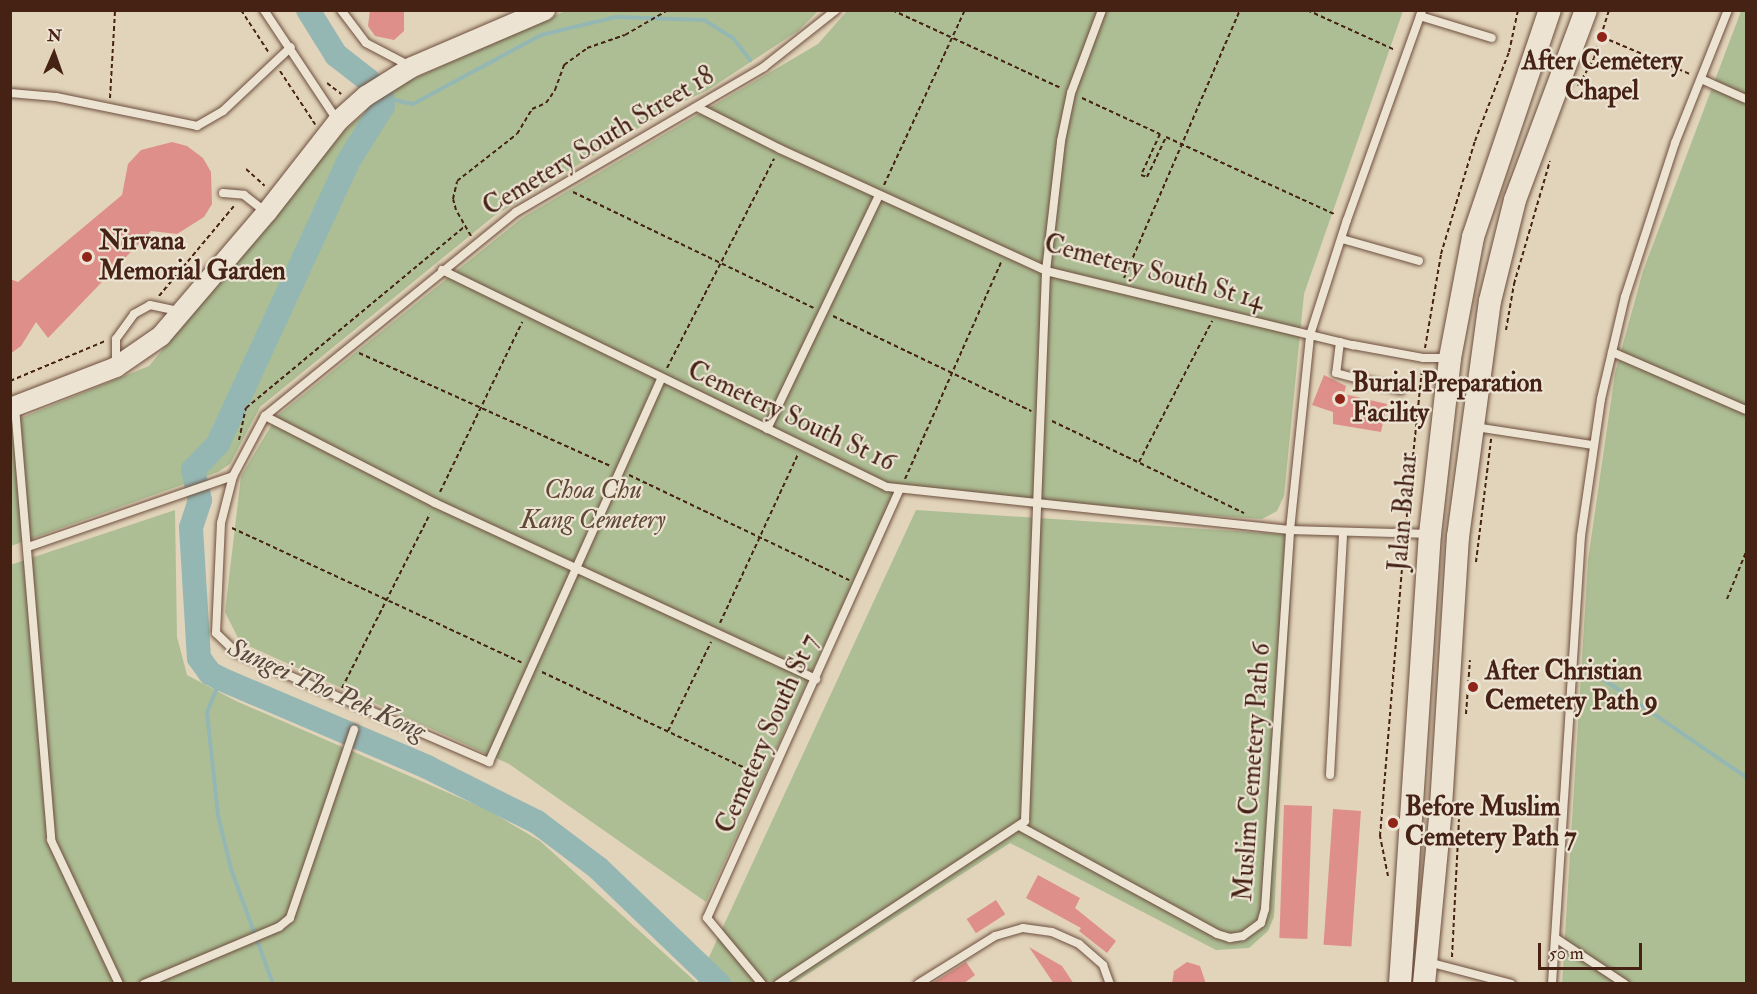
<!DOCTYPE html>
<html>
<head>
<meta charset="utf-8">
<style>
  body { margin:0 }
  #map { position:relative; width:1757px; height:994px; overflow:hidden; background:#e2d4ba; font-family:"IM FELL Double Pica",serif }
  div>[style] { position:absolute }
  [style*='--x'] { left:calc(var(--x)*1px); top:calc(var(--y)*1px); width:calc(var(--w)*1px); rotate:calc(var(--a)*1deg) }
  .green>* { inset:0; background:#adbe94 }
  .stream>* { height:4px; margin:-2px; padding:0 2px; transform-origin:2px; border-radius:2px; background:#95b7b4 }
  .river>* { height:24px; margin:-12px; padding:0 12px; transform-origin:12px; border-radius:12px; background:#95b7b4 }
  .building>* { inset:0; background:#de8f89; transform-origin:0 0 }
  .path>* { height:2px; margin-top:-1px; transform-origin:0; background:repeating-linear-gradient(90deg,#462215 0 4.5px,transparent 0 7.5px) }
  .roads { filter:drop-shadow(0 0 2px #6d4e3e) drop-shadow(0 0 2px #6d4e3e) }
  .service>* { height:8px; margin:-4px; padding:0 4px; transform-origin:4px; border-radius:4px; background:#ece3d2 }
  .tertiary>* { height:20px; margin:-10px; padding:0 10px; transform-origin:10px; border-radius:10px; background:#ece3d2 }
  .secondary>* { height:22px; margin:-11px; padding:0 11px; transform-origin:11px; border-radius:11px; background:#ece3d2 }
  .dots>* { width:16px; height:16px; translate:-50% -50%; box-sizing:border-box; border:3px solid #ece3d2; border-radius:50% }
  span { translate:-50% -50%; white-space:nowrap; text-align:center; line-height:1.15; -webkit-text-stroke:4.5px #ece3d2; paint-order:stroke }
  .poi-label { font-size:26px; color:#462215; font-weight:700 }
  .left { translate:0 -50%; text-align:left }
  .street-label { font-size:26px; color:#462215 }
  .park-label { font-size:26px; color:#604935; font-style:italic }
  .water-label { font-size:27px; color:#5a473d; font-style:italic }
  .frame { position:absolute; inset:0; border:12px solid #462215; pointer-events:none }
  .north { position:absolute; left:24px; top:24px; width:60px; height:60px; -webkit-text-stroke:4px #ece3d2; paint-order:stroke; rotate:2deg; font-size:16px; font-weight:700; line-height:24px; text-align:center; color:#462215 }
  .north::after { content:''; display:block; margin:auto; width:21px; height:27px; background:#462215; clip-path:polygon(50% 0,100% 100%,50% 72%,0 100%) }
  .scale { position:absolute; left:1538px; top:943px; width:104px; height:27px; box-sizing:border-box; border:3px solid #462215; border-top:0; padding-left:8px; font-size:18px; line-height:21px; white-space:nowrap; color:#462215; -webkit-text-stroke:4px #ece3d2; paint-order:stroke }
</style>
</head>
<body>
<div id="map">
  <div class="green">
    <div style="clip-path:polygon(565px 11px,818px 11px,798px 31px,708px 90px,676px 105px,494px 216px,260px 407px,230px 464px,218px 472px,11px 546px,11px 422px,149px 366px,343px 132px,393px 88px)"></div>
    <div style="clip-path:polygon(847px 11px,1403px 11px,1304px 294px,1284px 496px,1277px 511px,1262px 519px,1066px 505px,898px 485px,706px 902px,509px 764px,240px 642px,225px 612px,241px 476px,277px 416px,522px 218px,818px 44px)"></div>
    <div style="clip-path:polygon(1741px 11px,1746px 11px,1746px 983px,1562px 984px,1588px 560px,1615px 373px,1643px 271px)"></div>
    <div style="clip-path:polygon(175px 510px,177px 637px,187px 675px,236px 701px,488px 810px,540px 841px,697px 983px,916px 510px,1294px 535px,1274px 917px,1268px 931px,1249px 948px,1216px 950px,1010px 843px,794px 983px,11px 984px,10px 565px)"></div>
  </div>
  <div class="stream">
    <div style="--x:382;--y:97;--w:32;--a:13"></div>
    <div style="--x:413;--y:104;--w:145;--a:-28.3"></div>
    <div style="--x:541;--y:35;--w:77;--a:-13.5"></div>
    <div style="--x:616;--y:17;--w:88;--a:2"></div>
    <div style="--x:704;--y:20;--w:34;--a:32"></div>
    <div style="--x:733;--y:38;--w:28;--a:52"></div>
    <div style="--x:1591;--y:671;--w:188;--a:34.4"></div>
    <div style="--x:221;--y:679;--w:36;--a:113"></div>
    <div style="--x:207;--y:712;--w:104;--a:83.9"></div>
    <div style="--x:218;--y:815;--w:56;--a:76.5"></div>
    <div style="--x:231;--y:869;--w:122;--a:69.9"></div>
  </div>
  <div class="river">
    <div style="--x:308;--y:10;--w:53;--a:58.1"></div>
    <div style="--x:336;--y:55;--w:41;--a:38"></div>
    <div style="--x:368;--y:80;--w:22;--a:51"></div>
    <div style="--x:382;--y:97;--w:9;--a:84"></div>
    <div style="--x:383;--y:106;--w:64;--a:122.2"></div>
    <div style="--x:349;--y:160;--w:313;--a:114.8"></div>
    <div style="--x:218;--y:444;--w:36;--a:134"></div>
    <div style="--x:193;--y:470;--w:31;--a:77"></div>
    <div style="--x:200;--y:500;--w:29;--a:108"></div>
    <div style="--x:191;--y:528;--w:130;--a:86.5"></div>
    <div style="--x:199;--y:658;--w:19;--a:54"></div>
    <div style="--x:210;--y:673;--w:13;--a:29"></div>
    <div style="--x:221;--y:679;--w:224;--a:23.1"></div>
    <div style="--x:427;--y:767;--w:123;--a:26.6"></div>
    <div style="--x:537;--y:822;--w:76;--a:37"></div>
    <div style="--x:598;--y:868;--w:168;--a:43.8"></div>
  </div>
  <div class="building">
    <div style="clip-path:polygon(370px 10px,404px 10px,404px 31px,394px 40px,375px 36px,368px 26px)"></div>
    <div style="clip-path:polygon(172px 142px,187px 146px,203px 158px,211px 172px,212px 204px,204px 217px,177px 234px,151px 231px,48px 338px,36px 322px,21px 346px,10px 354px,10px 279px,18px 282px,122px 195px,128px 164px,141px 150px)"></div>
    <div style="clip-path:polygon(1324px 375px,1346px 386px,1344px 394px,1387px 404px,1381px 432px,1333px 424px,1333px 412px,1312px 405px)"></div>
    <div style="left:1284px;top:805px;width:28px;height:133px;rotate:2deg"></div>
    <div style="left:1333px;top:809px;width:28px;height:136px;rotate:4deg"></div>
    <div style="clip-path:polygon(1038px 875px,1080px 898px,1075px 908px,1116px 941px,1107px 953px,1079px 931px,1081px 928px,1026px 898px)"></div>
    <div style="left:996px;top:900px;width:17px;height:35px;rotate:57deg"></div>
    <div style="clip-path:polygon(1029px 947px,1062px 966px,1074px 984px,1054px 984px)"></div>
    <div style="clip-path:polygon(966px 962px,975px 975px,963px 984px,931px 984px)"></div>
    <div style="clip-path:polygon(1187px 962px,1200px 966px,1206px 984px,1172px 984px,1174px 971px)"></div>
  </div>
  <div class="path">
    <div style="--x:241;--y:10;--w:51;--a:56.9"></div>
    <div style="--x:892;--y:10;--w:186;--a:24.8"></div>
    <div style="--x:1307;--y:10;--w:97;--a:24.4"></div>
    <div style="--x:1602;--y:37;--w:95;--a:22.8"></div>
    <div style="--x:280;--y:71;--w:64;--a:56.6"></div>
    <div style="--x:327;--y:83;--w:18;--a:38"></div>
    <div style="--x:1578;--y:86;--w:32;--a:-60"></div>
    <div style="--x:1594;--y:58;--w:50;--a:-72.6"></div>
    <div style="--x:110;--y:98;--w:88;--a:-86.7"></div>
    <div style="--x:1082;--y:98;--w:86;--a:24.8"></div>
    <div style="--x:1160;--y:134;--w:45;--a:114.9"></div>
    <div style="--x:1141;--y:175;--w:6;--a:18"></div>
    <div style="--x:1147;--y:177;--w:44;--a:-64.6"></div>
    <div style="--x:1166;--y:137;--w:187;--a:24.6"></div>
    <div style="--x:246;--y:169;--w:25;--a:42"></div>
    <div style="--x:884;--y:185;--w:193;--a:-65.2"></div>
    <div style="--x:573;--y:192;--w:267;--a:25.7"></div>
    <div style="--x:471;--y:236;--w:30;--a:-120"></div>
    <div style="--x:456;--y:210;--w:11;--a:-105"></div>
    <div style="--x:453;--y:199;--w:18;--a:-77"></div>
    <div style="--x:457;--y:181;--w:76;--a:-38.1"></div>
    <div style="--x:517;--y:134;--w:29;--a:-59"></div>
    <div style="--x:532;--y:109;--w:15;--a:-23"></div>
    <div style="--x:546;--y:103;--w:16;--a:-55"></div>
    <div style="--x:555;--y:90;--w:27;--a:-70"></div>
    <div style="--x:564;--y:65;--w:29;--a:-36"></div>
    <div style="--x:587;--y:48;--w:40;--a:-18.9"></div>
    <div style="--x:625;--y:35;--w:50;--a:-30.2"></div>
    <div style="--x:1124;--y:278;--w:292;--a:-66.6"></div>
    <div style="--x:159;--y:296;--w:117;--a:-50.2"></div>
    <div style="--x:833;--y:316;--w:220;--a:25.6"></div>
    <div style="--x:1506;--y:330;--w:47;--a:-80.1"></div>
    <div style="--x:1514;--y:284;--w:128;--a:-73.7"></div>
    <div style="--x:1425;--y:348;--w:95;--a:-80.3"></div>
    <div style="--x:1441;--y:254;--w:118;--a:-73.3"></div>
    <div style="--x:1475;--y:141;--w:95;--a:-69.1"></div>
    <div style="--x:1509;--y:52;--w:43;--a:-77.9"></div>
    <div style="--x:359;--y:353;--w:275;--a:24.2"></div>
    <div style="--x:667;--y:368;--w:235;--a:-62.9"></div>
    <div style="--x:10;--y:381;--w:103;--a:-22.8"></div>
    <div style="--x:1052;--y:421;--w:213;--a:25.6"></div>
    <div style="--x:239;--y:440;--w:33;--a:-78"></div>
    <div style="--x:246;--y:408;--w:285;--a:-39.7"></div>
    <div style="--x:1139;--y:462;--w:159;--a:-62.6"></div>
    <div style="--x:629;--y:475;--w:244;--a:25.5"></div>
    <div style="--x:905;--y:479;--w:237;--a:-66.1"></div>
    <div style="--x:440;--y:492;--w:189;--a:-64.2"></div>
    <div style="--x:1406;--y:524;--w:157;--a:-84.1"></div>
    <div style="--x:232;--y:528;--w:319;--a:24.9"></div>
    <div style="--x:1476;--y:562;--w:124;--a:-83"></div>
    <div style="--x:1727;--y:599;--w:51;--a:-68"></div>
    <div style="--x:720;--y:623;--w:186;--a:-65.2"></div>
    <div style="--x:542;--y:672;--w:241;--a:25.3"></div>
    <div style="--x:342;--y:688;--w:195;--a:-63.2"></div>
    <div style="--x:1466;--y:714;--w:54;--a:-85.8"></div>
    <div style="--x:668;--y:731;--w:99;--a:-64.2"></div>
    <div style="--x:1388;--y:876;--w:41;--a:-101.3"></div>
    <div style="--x:1380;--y:836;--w:292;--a:-85.3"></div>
    <div style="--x:1452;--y:957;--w:138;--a:-87.1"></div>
  </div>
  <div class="roads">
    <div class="service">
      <div style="--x:264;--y:10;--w:132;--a:56.4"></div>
      <div style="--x:341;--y:10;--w:41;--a:52.9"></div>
      <div style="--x:366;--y:43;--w:52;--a:27.6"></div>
      <div style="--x:1420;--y:16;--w:75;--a:17"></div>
      <div style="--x:1701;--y:79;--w:49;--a:24"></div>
      <div style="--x:10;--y:93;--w:46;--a:5"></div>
      <div style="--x:56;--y:97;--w:144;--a:11.6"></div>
      <div style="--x:197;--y:126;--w:30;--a:-30"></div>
      <div style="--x:223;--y:111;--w:93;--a:-43.3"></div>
      <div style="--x:697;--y:107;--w:93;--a:26.8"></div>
      <div style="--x:780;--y:149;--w:293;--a:24.6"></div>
      <div style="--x:1046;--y:271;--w:316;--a:13.6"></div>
      <div style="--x:1353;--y:345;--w:71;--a:10.5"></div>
      <div style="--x:1423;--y:358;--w:27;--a:0"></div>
      <div style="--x:223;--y:193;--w:21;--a:5"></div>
      <div style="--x:244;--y:195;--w:28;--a:38"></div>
      <div style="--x:1342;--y:239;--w:80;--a:15.9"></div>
      <div style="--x:442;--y:270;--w:495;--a:26"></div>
      <div style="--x:887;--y:487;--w:405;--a:6.1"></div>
      <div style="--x:1290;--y:530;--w:139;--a:1.6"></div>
      <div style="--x:1340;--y:342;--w:31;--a:97"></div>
      <div style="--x:1336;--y:373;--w:67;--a:14.7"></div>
      <div style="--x:1612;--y:352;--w:146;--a:23.4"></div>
      <div style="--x:116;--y:366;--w:27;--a:-90"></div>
      <div style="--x:116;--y:339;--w:31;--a:-54"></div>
      <div style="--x:134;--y:314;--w:18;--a:-29"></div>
      <div style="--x:150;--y:305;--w:30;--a:12"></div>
      <div style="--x:15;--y:407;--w:434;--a:85.2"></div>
      <div style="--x:51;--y:840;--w:159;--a:64.7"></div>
      <div style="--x:265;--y:416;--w:191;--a:27.1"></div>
      <div style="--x:435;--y:503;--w:420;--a:24.8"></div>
      <div style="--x:1475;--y:427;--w:119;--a:8.7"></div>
      <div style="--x:767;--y:429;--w:259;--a:-64.4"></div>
      <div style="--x:233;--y:476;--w:49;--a:104.3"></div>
      <div style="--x:221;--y:523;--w:110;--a:92.6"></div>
      <div style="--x:216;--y:633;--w:29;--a:44"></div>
      <div style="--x:237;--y:653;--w:275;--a:23.4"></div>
      <div style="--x:489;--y:762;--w:419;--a:-65.8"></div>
      <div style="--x:28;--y:547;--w:217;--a:-19.1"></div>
      <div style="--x:233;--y:476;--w:68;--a:-61.9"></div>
      <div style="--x:265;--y:416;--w:323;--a:-39.1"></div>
      <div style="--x:516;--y:212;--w:287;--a:-30.3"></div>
      <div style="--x:764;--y:67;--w:92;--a:-38.4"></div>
      <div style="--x:1330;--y:775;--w:241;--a:-86.9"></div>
      <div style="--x:1021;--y:827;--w:223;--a:28.6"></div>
      <div style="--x:1217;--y:934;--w:14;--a:17"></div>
      <div style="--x:1230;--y:938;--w:13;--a:-9"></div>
      <div style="--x:1243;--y:936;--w:22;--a:-36"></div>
      <div style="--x:1261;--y:923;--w:15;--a:-74"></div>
      <div style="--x:1265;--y:909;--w:380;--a:-86.2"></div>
      <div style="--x:1290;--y:530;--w:196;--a:-84.1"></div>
      <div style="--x:1310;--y:335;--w:121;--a:-72.2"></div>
      <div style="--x:1347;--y:220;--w:223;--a:-70.3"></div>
      <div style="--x:1557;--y:939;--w:82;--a:33.5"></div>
      <div style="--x:1428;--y:962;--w:86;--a:14.8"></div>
      <div style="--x:144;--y:984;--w:147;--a:-22.9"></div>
      <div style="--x:279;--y:927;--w:14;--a:-39"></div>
      <div style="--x:290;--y:918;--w:199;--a:-71.2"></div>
      <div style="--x:762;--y:984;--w:86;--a:-129.8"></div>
      <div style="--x:707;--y:918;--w:470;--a:-65.8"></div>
      <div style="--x:778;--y:984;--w:296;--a:-33.4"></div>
      <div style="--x:1025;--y:821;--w:550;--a:-87.81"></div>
      <div style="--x:1046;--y:271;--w:131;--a:-83.4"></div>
      <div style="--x:1061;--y:141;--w:49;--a:-78.2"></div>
      <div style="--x:1071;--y:93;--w:89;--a:-69.5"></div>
      <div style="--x:918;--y:984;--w:91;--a:-31.9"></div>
      <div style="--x:995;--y:936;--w:29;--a:-16"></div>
      <div style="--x:1023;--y:928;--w:29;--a:8"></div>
      <div style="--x:1052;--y:932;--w:30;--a:24"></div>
      <div style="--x:1079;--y:944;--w:32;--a:41"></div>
      <div style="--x:1103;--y:965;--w:20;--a:70"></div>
      <div style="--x:1552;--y:984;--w:449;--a:-86.3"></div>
      <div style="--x:1581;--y:536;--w:138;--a:-81.7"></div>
      <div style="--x:1601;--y:399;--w:105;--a:-76.8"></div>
      <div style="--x:1625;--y:297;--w:162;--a:-72"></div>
      <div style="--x:1675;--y:143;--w:143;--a:-68.3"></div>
    </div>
    <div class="tertiary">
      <div style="--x:10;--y:408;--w:114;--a:-21.1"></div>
      <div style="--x:116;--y:367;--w:55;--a:-34.6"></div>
      <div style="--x:161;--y:336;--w:163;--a:-49.5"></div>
      <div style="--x:267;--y:212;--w:115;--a:-52"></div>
      <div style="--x:338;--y:121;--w:38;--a:-42"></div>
      <div style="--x:366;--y:96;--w:54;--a:-32.2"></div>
      <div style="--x:412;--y:67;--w:145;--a:-23.2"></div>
    </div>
    <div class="secondary">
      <div style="--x:1400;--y:984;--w:451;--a:-86.2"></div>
      <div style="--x:1430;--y:534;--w:177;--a:-83.5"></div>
      <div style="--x:1450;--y:358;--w:123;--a:-79.2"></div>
      <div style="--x:1473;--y:237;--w:240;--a:-71.3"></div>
      <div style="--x:1424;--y:984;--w:179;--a:-84.5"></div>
      <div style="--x:1441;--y:806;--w:270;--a:-86.4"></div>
      <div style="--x:1458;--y:537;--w:238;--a:-82.3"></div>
      <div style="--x:1490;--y:301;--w:104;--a:-76.1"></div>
      <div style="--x:1515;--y:200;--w:203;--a:-69.5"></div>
    </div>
  </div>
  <div class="dots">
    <div style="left:1602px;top:37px;background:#8f2418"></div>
    <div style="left:87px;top:257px;background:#8f2418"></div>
    <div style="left:1340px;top:399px;background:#8f2418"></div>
    <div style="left:1473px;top:687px;background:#8f2418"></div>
    <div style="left:1393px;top:823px;background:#8f2418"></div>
  </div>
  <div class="poi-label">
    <span style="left:1602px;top:77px">After Cemetery<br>Chapel</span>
    <span class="left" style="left:99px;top:257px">Nirvana<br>Memorial Garden</span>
    <span class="left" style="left:1352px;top:399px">Burial Preparation<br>Facility</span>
    <span class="left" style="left:1485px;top:687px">After Christian<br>Cemetery Path 9</span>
    <span class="left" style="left:1405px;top:823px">Before Muslim<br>Cemetery Path 7</span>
  </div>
  <div class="street-label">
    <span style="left:599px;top:142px;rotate:-31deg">Cemetery South Street 18</span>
    <span style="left:1154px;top:273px;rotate:15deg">Cemetery South St 14</span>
    <span style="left:791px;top:417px;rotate:25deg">Cemetery South St 16</span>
    <span style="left:1404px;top:512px;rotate:-85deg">Jalan Bahar</span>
    <span style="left:768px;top:734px;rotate:-66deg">Cemetery South St 7</span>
    <span style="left:1253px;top:772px;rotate:-86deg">Muslim Cemetery Path 6</span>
  </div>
  <div class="park-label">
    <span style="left:593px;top:506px">Choa Chu<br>Kang Cemetery</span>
  </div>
  <div class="water-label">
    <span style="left:327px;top:689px;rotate:24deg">Sungei Tho Pek Kong</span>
  </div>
  <div class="frame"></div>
  <div class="north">N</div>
  <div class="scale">50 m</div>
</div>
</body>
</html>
